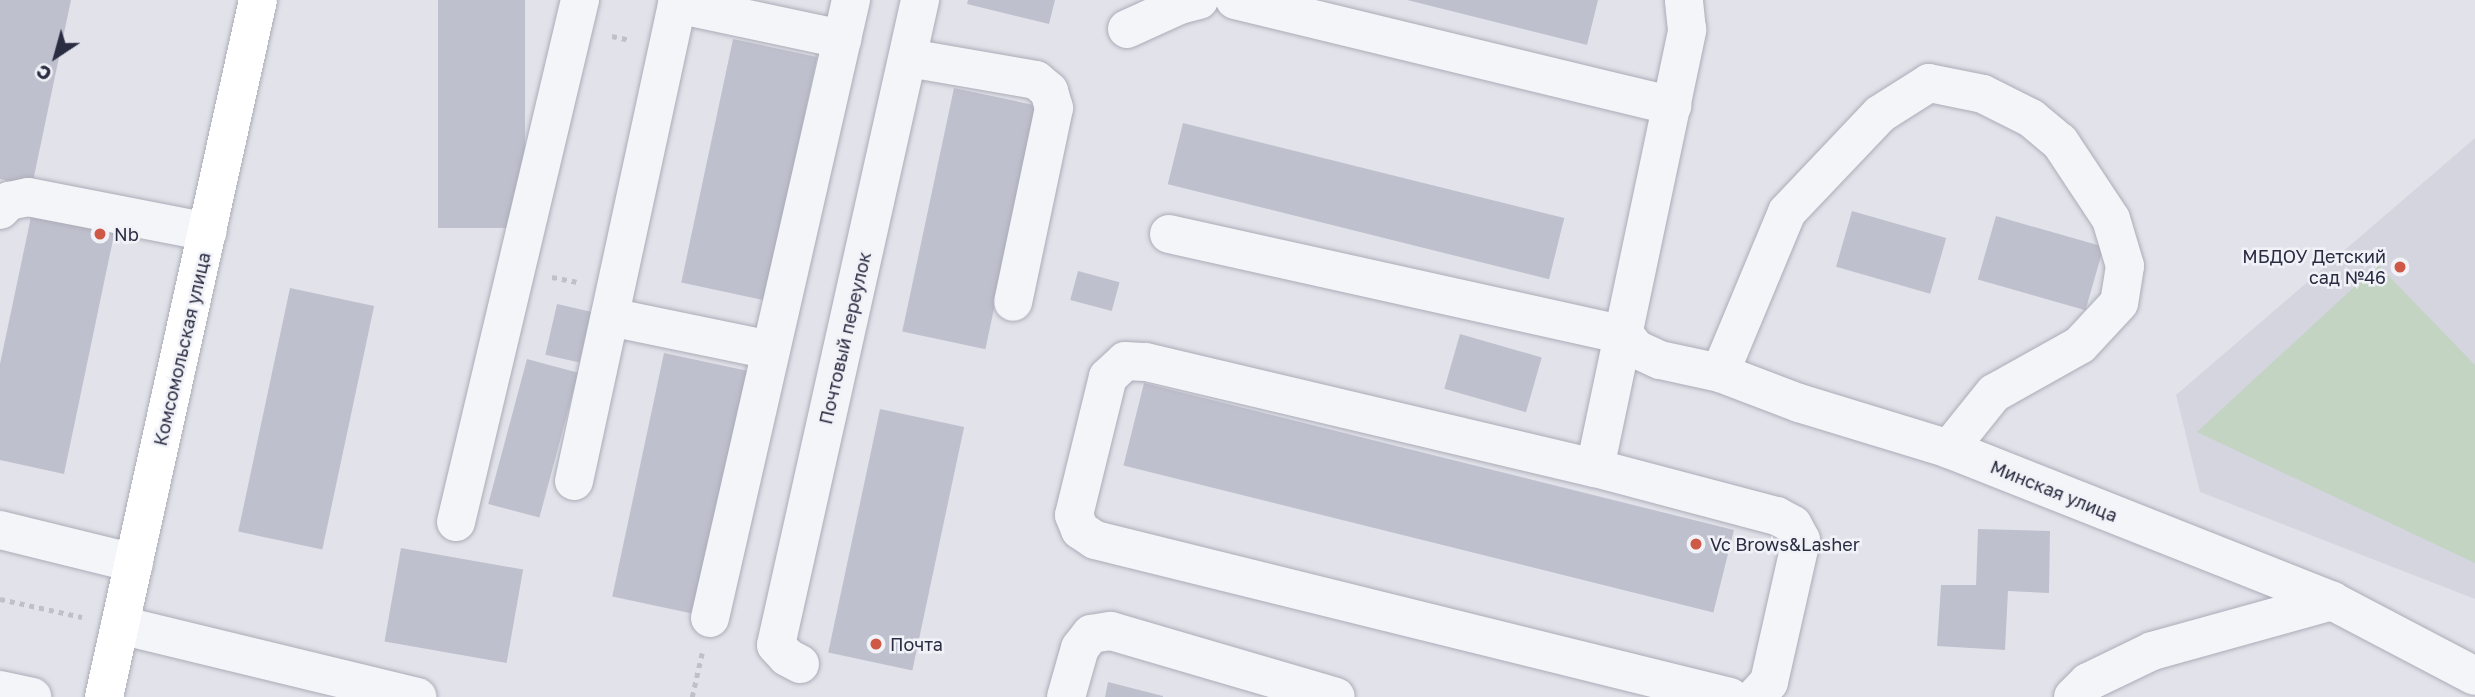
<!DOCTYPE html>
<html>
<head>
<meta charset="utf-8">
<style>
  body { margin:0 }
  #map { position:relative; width:2475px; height:697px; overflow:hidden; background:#e2e3ea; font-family:"Golos Text",sans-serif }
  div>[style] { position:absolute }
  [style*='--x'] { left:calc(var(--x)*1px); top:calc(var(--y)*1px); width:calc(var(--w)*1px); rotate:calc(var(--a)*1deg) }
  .built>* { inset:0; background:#d4d5df }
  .green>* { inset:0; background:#c3d4c3 }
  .building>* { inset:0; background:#bfc0cd; transform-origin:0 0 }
  .path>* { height:4.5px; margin-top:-2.25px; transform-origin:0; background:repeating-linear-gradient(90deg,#bfc1c9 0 5px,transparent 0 10px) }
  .roads { filter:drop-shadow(0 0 2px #abacb8) drop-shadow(0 0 2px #abacb8) }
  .minor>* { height:38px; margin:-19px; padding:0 19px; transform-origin:19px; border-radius:19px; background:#f4f5f8 }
  .major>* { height:38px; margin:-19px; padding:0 19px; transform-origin:19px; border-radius:19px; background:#fff }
  .dots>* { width:19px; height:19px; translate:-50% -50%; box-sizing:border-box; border:4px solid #f1f2f7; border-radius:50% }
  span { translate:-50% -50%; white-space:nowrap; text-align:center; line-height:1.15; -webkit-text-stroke:5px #f1f2f7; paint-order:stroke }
  .poi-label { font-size:18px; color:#2a2c42 }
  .left { translate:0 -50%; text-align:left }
  .right { translate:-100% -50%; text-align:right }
  .street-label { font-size:18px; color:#2a2c42 }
  .north { position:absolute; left:21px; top:21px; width:70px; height:70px; -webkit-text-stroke:5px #f1f2f7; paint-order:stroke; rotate:216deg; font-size:19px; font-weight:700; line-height:28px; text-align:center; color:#2a2c42 }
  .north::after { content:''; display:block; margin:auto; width:24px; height:32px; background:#2a2c42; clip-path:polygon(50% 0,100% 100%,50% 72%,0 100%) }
</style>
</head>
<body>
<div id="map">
  <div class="built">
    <div style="clip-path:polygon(2475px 138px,2475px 599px,2200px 492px,2176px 395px)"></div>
  </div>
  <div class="green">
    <div style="clip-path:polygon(2378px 265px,2475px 365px,2475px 563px,2197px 432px)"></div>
  </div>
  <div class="building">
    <div style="clip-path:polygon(0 0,71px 0,32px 186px,0 179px)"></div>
    <div style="left:438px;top:0;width:87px;height:228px"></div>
    <div style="clip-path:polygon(968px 0,1055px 0,1049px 24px,967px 4px)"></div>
    <div style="clip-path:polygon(1407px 0,1598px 0,1587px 45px)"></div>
    <div style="left:733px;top:39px;width:86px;height:249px;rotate:12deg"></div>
    <div style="left:954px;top:88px;width:85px;height:249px;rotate:12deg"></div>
    <div style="left:1183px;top:123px;width:393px;height:63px;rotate:14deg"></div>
    <div style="left:1852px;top:211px;width:98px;height:58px;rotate:16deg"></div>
    <div style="clip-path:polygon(32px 212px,115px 230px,64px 474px,0 460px,0 364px)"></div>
    <div style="left:1996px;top:216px;width:112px;height:66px;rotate:16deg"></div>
    <div style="left:1078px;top:271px;width:43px;height:30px;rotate:15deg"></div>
    <div style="left:290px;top:288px;width:86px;height:249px;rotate:12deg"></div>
    <div style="left:557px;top:304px;width:35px;height:52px;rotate:13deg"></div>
    <div style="left:1460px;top:334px;width:85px;height:57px;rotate:16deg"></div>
    <div style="left:664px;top:353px;width:85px;height:249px;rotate:12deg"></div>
    <div style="left:527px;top:359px;width:53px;height:150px;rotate:15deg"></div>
    <div style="left:1144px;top:383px;width:608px;height:85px;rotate:14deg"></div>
    <div style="left:880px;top:409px;width:86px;height:249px;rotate:12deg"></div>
    <div style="clip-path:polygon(1978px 529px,2050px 531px,2049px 593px,2008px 591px,2005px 650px,1937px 646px,1941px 585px,1976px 585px)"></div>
    <div style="left:401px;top:548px;width:124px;height:95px;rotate:10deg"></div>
    <div style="clip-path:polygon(1108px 682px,1163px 696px,1163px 697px,1105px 697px)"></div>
  </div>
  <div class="path">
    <div style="--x:612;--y:36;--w:19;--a:12"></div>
    <div style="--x:552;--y:277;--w:25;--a:11"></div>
    <div style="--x:0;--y:599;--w:84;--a:12.4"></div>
    <div style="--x:692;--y:697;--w:45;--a:-77.2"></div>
  </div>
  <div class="roads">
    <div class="minor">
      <div style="--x:1235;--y:0;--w:450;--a:13.6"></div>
      <div style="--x:677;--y:4;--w:169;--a:12"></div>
      <div style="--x:1127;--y:29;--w:58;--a:-24.4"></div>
      <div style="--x:1180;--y:5;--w:20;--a:-15"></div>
      <div style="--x:909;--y:58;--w:129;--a:9.8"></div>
      <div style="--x:1036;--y:80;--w:17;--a:40"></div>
      <div style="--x:1049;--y:91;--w:18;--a:74"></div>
      <div style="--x:1054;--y:108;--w:198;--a:101.9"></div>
      <div style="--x:0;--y:210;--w:13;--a:-45"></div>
      <div style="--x:9;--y:201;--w:19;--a:-12"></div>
      <div style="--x:28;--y:197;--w:183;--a:11"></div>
      <div style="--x:1169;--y:234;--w:467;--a:12.5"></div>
      <div style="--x:610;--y:317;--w:164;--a:11.6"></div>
      <div style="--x:1625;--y:335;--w:18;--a:52"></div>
      <div style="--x:1636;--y:349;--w:26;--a:25"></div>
      <div style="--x:1660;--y:360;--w:61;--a:12.2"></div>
      <div style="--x:1720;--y:373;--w:85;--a:20.8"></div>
      <div style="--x:1799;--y:403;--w:157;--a:17"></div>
      <div style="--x:1949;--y:449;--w:412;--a:21.6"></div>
      <div style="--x:2332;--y:601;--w:161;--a:27.7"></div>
      <div style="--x:1720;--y:373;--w:174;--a:-67.4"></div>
      <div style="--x:1787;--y:212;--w:135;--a:-46.5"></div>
      <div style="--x:1880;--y:114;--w:58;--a:-32.3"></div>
      <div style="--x:1929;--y:83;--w:55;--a:11.5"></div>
      <div style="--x:1983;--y:94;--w:54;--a:26.6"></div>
      <div style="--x:2031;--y:118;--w:38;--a:40"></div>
      <div style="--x:2060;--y:142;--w:92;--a:56.5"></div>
      <div style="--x:2111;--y:219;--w:49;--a:73.4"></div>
      <div style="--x:2125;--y:266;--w:37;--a:99"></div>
      <div style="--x:2119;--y:303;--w:57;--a:132.9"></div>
      <div style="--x:2080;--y:345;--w:98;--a:150.8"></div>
      <div style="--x:1994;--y:393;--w:72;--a:128.8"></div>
      <div style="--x:1595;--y:468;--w:448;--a:-78.1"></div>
      <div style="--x:1687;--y:30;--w:30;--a:-96"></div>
      <div style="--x:574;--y:481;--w:492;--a:-77.8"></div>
      <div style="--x:456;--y:522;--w:537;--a:-76.64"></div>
      <div style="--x:0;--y:530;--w:138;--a:13.8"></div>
      <div style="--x:710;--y:618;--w:634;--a:-77.15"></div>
      <div style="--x:120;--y:625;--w:306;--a:13.6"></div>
      <div style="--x:800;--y:664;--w:15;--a:-152"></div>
      <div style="--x:787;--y:657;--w:16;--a:-133"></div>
      <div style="--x:776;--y:645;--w:661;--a:-77.41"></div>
      <div style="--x:0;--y:690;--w:33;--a:12"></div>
      <div style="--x:1066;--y:697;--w:51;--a:-74.1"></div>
      <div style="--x:1080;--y:648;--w:18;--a:-52"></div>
      <div style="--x:1091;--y:634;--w:20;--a:-9"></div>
      <div style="--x:1111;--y:631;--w:234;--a:16.3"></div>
      <div style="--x:1730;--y:697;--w:654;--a:-166.11"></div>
      <div style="--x:1095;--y:540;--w:18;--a:-146"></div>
      <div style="--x:1080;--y:530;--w:16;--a:-112"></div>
      <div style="--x:1074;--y:515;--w:142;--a:-76.2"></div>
      <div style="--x:1108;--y:377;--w:23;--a:-43"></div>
      <div style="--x:1125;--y:361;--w:21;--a:3"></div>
      <div style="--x:1146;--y:362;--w:461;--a:13.3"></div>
      <div style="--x:1595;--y:468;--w:188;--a:14.8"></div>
      <div style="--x:1777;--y:516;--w:18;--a:29"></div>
      <div style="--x:1793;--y:525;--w:17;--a:62"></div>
      <div style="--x:1801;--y:540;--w:146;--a:102.7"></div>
      <div style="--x:1769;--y:682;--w:21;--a:133"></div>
      <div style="--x:2073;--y:697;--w:21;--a:-45"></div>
      <div style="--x:2088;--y:682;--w:71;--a:-25.8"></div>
      <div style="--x:2152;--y:651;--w:187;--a:-15.5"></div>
    </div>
    <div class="major">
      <div style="--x:104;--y:697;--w:714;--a:-77.54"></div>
    </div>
  </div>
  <div class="dots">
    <div style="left:100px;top:234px;background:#cf5947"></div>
    <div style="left:2400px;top:267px;background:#cf5947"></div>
    <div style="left:1696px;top:544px;background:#cf5947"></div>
    <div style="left:876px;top:644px;background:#cf5947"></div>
  </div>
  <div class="poi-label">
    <span class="left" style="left:114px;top:234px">Nb</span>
    <span class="right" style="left:2386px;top:267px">МБДОУ Детский<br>сад №46</span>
    <span class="left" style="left:1710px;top:544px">Vc Brows&amp;Lasher</span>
    <span class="left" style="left:890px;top:644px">Почта</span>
  </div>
  <div class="street-label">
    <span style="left:845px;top:338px;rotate:-77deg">Почтовый переулок</span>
    <span style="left:182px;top:349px;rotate:-77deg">Комсомольская улица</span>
    <span style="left:2054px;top:491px;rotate:22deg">Минская улица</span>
  </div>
  <div class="north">С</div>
</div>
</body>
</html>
